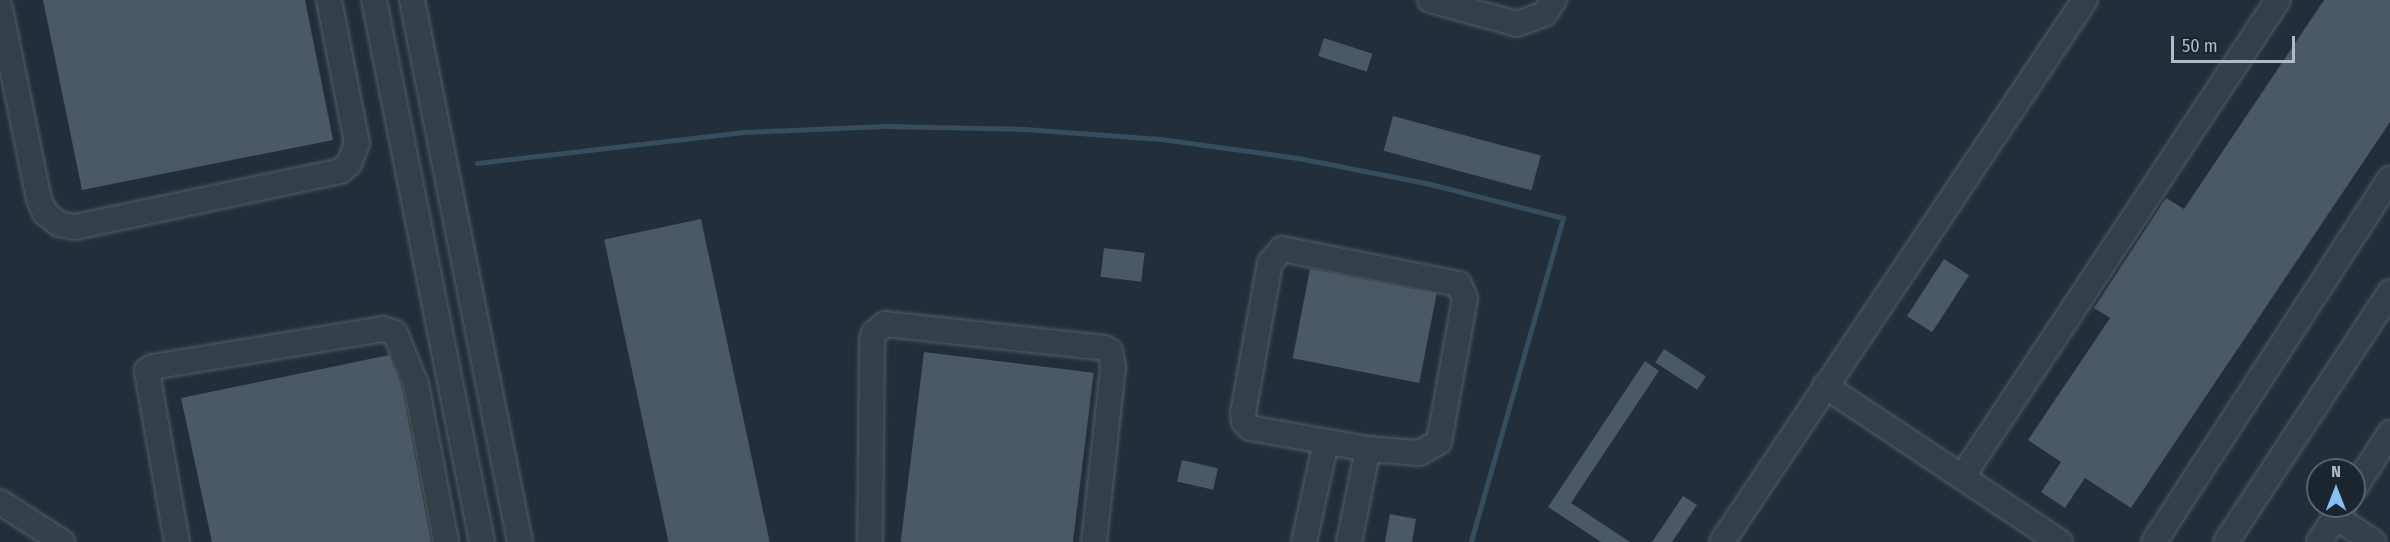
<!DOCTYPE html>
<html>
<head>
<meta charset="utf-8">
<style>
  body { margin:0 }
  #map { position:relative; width:2390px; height:542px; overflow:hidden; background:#222e39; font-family:"Fira Sans Condensed",sans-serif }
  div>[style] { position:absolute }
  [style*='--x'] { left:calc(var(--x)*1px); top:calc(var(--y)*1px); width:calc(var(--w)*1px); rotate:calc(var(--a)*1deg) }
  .stream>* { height:5px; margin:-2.5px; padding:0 2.5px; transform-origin:2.5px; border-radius:2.5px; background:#364c5f }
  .building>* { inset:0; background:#4a5965; transform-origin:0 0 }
  .roads { filter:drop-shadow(0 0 2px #545e67) drop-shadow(0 0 2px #545e67) }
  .minor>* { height:24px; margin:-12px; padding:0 12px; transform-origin:12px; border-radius:12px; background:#364049 }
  span { translate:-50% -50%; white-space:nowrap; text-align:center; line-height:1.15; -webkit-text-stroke:4.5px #1b252e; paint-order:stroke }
  .north { position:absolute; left:2306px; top:458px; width:60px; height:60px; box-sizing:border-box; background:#1b252e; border:2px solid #57616a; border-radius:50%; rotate:0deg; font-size:16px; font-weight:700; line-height:24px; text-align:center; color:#b1bbc5 }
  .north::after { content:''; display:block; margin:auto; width:21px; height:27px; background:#87bcf4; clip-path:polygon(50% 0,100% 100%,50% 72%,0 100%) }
  .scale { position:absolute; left:2171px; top:36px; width:124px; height:27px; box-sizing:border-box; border:3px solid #b1bbc5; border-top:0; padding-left:8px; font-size:18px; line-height:21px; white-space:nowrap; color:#b1bbc5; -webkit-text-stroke:4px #1b252e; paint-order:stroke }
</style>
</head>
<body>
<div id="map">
  <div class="stream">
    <div style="--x:477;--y:163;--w:271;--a:-6.6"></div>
    <div style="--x:746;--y:132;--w:139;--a:-2.5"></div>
    <div style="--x:885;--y:126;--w:139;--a:1.2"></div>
    <div style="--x:1024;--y:129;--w:137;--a:4.2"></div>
    <div style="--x:1161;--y:139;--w:138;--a:7.9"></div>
    <div style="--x:1298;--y:158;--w:135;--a:11.1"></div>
    <div style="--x:1430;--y:184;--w:137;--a:14.3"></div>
    <div style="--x:1563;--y:218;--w:337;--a:105.9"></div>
  </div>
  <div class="building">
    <div style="clip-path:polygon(43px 0,305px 0,333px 140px,82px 190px)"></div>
    <div style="clip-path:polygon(2324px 0,2390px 0,2390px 122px,2131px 508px,2085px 478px,2065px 508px,2041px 492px,2061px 462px,2028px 440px,2110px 318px,2094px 308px,2166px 198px,2184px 209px)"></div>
    <div style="left:1324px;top:38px;width:51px;height:19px;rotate:18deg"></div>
    <div style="left:1393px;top:116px;width:153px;height:36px;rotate:15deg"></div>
    <div style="left:701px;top:219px;width:330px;height:99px;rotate:78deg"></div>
    <div style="left:1104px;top:248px;width:41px;height:29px;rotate:7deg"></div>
    <div style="left:1944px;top:259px;width:30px;height:68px;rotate:33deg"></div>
    <div style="left:1310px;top:269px;width:129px;height:91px;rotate:11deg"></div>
    <div style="left:1664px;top:349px;width:50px;height:16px;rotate:33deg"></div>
    <div style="left:924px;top:352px;width:171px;height:191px;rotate:7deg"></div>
    <div style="clip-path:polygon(389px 355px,402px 388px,431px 542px,212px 542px,181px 398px)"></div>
    <div style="clip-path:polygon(1645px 361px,1659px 371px,1571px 503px,1630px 542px,1601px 542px,1548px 507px)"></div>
    <div style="left:1182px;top:460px;width:37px;height:22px;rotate:13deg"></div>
    <div style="clip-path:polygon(1683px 496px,1697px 505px,1672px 542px,1652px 542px)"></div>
    <div style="clip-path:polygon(1390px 514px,1416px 519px,1412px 542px,1385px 542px)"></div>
  </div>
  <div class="roads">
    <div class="minor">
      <div style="--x:374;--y:0;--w:553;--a:78.73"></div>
      <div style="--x:412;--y:0;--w:553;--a:78.73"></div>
      <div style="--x:1430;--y:0;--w:90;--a:15.4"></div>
      <div style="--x:1517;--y:24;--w:29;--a:-20"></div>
      <div style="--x:1544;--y:14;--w:17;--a:-54"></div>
      <div style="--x:0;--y:8;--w:195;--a:78.5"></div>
      <div style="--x:39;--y:199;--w:15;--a:67"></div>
      <div style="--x:45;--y:213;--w:18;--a:38"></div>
      <div style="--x:59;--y:224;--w:16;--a:11"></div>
      <div style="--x:75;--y:227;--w:271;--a:-11.9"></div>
      <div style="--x:340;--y:171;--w:11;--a:-38"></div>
      <div style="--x:349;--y:164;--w:22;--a:-69"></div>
      <div style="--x:357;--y:143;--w:146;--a:-101.1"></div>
      <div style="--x:1282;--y:249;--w:180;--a:11.2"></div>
      <div style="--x:1459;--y:284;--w:15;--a:67"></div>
      <div style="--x:1465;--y:298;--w:146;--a:100.2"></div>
      <div style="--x:1439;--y:442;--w:23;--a:151"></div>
      <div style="--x:1419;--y:453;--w:51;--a:-175.5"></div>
      <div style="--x:1368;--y:449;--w:120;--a:-169.9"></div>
      <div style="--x:1250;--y:428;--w:8;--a:-135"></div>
      <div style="--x:1244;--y:422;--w:9;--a:-96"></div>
      <div style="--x:1243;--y:413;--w:152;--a:-79.8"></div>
      <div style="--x:1270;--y:263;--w:18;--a:-49"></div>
      <div style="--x:1825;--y:386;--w:282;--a:33.6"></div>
      <div style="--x:1962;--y:477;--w:572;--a:-56.48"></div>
      <div style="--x:2354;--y:489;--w:67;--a:-57.3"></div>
      <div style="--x:0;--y:502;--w:74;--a:32.8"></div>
      <div style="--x:2336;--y:517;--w:45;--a:34"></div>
      <div style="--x:177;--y:542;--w:174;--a:-100"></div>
      <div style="--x:147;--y:371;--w:6;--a:-39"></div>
      <div style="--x:152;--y:367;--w:234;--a:-9.3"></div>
      <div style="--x:383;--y:329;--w:13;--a:18"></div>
      <div style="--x:395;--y:333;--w:55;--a:67.6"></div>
      <div style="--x:416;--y:384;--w:161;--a:79.2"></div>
      <div style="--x:870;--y:542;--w:202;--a:-89.4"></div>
      <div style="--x:872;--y:340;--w:7;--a:-74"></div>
      <div style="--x:874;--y:333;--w:14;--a:-39"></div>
      <div style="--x:885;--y:324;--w:221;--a:6.2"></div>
      <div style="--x:1105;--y:348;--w:6;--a:31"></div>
      <div style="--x:1110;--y:351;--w:16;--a:79"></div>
      <div style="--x:1113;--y:367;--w:176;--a:96.2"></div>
      <div style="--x:1304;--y:542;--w:102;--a:-77.6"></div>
      <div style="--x:1349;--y:542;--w:95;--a:-78.5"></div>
      <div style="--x:1722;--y:542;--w:652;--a:-56.19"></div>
      <div style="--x:2154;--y:542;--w:433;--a:-57"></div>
      <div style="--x:2226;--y:542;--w:299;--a:-56.7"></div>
      <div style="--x:2319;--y:542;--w:43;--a:-56.3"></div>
    </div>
  </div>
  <div class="north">N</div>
  <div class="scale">50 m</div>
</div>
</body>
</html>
